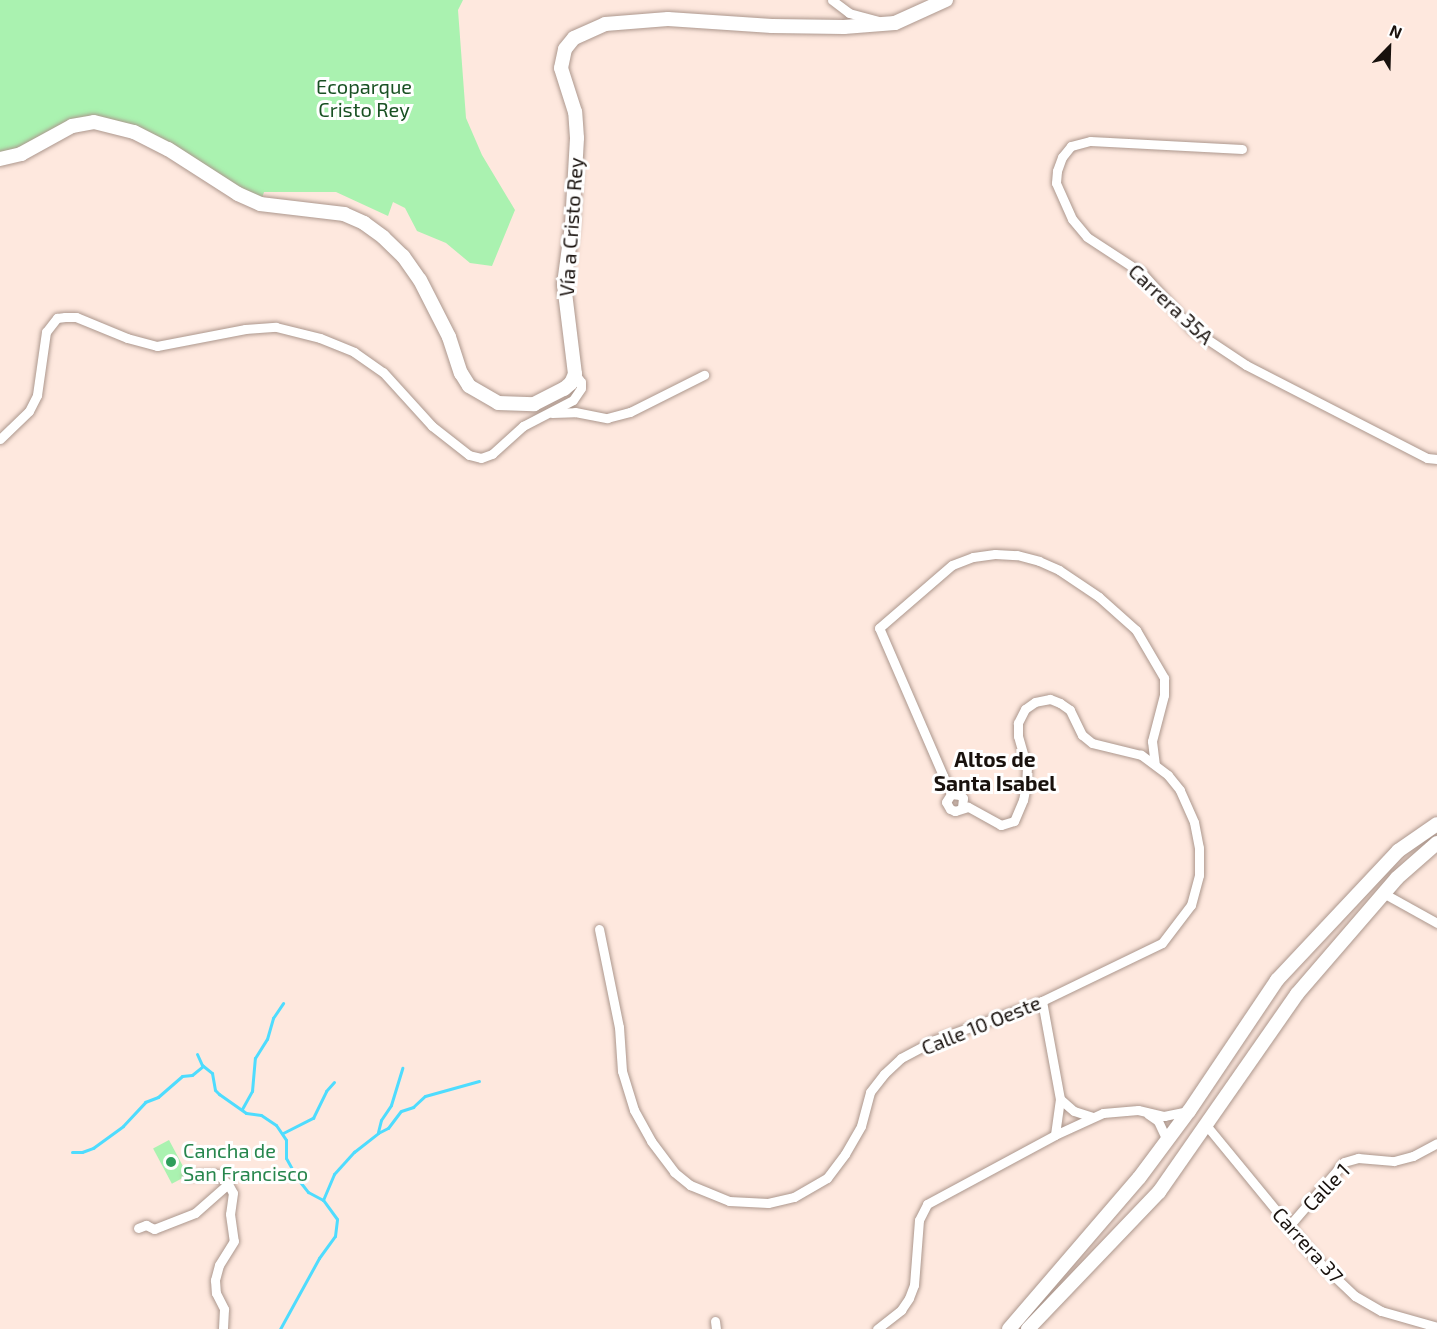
<!DOCTYPE html>
<html>
<head>
<meta charset="utf-8">
<style>
  body { margin:0 }
  #map { position:relative; width:1437px; height:1329px; overflow:hidden; background:#fee8de; font-family:"Exo 2",sans-serif }
  div>[style] { position:absolute }
  [style*='--x'] { left:calc(var(--x)*1px); top:calc(var(--y)*1px); width:calc(var(--w)*1px); rotate:calc(var(--a)*1deg) }
  .green>* { inset:0; background:#aaf2b0; transform-origin:0 0 }
  .stream>* { height:3px; margin:-1.5px; padding:0 1.5px; transform-origin:1.5px; border-radius:1.5px; background:#4edcfe }
  .roads { filter:drop-shadow(0 0 2px #ac978d) drop-shadow(0 0 2px #ac978d) }
  .street>* { height:9px; margin:-4.5px; padding:0 4.5px; transform-origin:4.5px; border-radius:4.5px; background:#fff }
  .secondary>* { height:14px; margin:-7px; padding:0 7px; transform-origin:7px; border-radius:7px; background:#fff }
  .dots>* { width:16px; height:16px; translate:-50% -50%; box-sizing:border-box; border:3px solid #fff; border-radius:50% }
  span { translate:-50% -50%; white-space:nowrap; text-align:center; line-height:1.15; -webkit-text-stroke:6px #fff; paint-order:stroke }
  .park-label { font-size:20px; color:#195123 }
  .street-label { font-size:20px; color:#18110d }
  .leisure-label { font-size:20px; color:#27864d }
  .left { translate:0 -50%; text-align:left }
  .neighbourhood-label { font-size:21px; color:#18110d; font-weight:700 }
  .north { position:absolute; left:1359px; top:18px; width:60px; height:60px; -webkit-text-stroke:4px #fff; paint-order:stroke; rotate:23deg; font-size:16px; font-weight:700; line-height:24px; text-align:center; color:#18110d }
  .north::after { content:''; display:block; margin:auto; width:21px; height:27px; background:#18110d; clip-path:polygon(50% 0,100% 100%,50% 72%,0 100%) }
</style>
</head>
<body>
<div id="map">
  <div class="green">
    <div style="clip-path:polygon(0 0,463px 0,458px 10px,466px 118px,482px 155px,515px 210px,492px 266px,470px 263px,446px 243px,417px 231px,405px 208px,393px 202px,388px 216px,336px 192px,264px 192px,260px 204px,168px 149px,94px 122px,0 159px)"></div>
    <div style="left:169px;top:1140px;width:40px;height:18px;rotate:62deg"></div>
  </div>
  <div class="stream">
    <div style="--x:197;--y:1054;--w:12;--a:66"></div>
    <div style="--x:202;--y:1065;--w:13;--a:39"></div>
    <div style="--x:212;--y:1073;--w:17;--a:80"></div>
    <div style="--x:215;--y:1090;--w:6;--a:45"></div>
    <div style="--x:219;--y:1094;--w:33;--a:35"></div>
    <div style="--x:246;--y:1113;--w:15;--a:8"></div>
    <div style="--x:261;--y:1115;--w:18;--a:34"></div>
    <div style="--x:276;--y:1125;--w:18;--a:56"></div>
    <div style="--x:286;--y:1140;--w:18;--a:90"></div>
    <div style="--x:286;--y:1158;--w:23;--a:61"></div>
    <div style="--x:297;--y:1178;--w:18;--a:52"></div>
    <div style="--x:308;--y:1192;--w:17;--a:28"></div>
    <div style="--x:242;--y:1109;--w:21;--a:-61"></div>
    <div style="--x:252;--y:1091;--w:33;--a:-85"></div>
    <div style="--x:255;--y:1058;--w:22;--a:-58"></div>
    <div style="--x:267;--y:1039;--w:22;--a:-74"></div>
    <div style="--x:273;--y:1018;--w:18;--a:-56"></div>
    <div style="--x:378;--y:1132;--w:12;--a:-76"></div>
    <div style="--x:381;--y:1120;--w:18;--a:-56"></div>
    <div style="--x:391;--y:1105;--w:39;--a:-73"></div>
    <div style="--x:283;--y:1133;--w:34;--a:-27"></div>
    <div style="--x:313;--y:1118;--w:30;--a:-64"></div>
    <div style="--x:326;--y:1091;--w:12;--a:-48"></div>
    <div style="--x:72;--y:1152;--w:10;--a:0"></div>
    <div style="--x:82;--y:1152;--w:12;--a:-20"></div>
    <div style="--x:93;--y:1148;--w:37;--a:-36"></div>
    <div style="--x:123;--y:1126;--w:33;--a:-47"></div>
    <div style="--x:145;--y:1102;--w:14;--a:-21"></div>
    <div style="--x:158;--y:1097;--w:32;--a:-41"></div>
    <div style="--x:182;--y:1076;--w:10;--a:-6"></div>
    <div style="--x:192;--y:1075;--w:14;--a:-39"></div>
    <div style="--x:323;--y:1200;--w:28;--a:-67"></div>
    <div style="--x:334;--y:1174;--w:30;--a:-48"></div>
    <div style="--x:354;--y:1152;--w:31;--a:-38"></div>
    <div style="--x:378;--y:1133;--w:11;--a:-27"></div>
    <div style="--x:388;--y:1128;--w:21;--a:-53"></div>
    <div style="--x:401;--y:1111;--w:13;--a:-18"></div>
    <div style="--x:413;--y:1107;--w:16;--a:-43"></div>
    <div style="--x:425;--y:1096;--w:56;--a:-15.5"></div>
    <div style="--x:280;--y:1329;--w:81;--a:-61.2"></div>
    <div style="--x:319;--y:1258;--w:27;--a:-54"></div>
    <div style="--x:335;--y:1236;--w:17;--a:-83"></div>
    <div style="--x:337;--y:1219;--w:24;--a:-126"></div>
  </div>
  <div class="roads">
    <div class="street">
      <div style="--x:832;--y:0;--w:21;--a:37"></div>
      <div style="--x:849;--y:13;--w:30;--a:15"></div>
      <div style="--x:1242;--y:149;--w:152;--a:-177"></div>
      <div style="--x:1090;--y:141;--w:20;--a:165"></div>
      <div style="--x:1071;--y:146;--w:14;--a:129"></div>
      <div style="--x:1062;--y:157;--w:15;--a:110"></div>
      <div style="--x:1057;--y:171;--w:12;--a:95"></div>
      <div style="--x:1056;--y:183;--w:39;--a:66"></div>
      <div style="--x:1072;--y:219;--w:23;--a:50"></div>
      <div style="--x:1087;--y:237;--w:66;--a:33.2"></div>
      <div style="--x:1142;--y:273;--w:75;--a:48.2"></div>
      <div style="--x:1192;--y:329;--w:65;--a:33.7"></div>
      <div style="--x:1246;--y:365;--w:203;--a:27.2"></div>
      <div style="--x:1427;--y:458;--w:10;--a:6"></div>
      <div style="--x:552;--y:413;--w:23;--a:-2"></div>
      <div style="--x:575;--y:412;--w:33;--a:11"></div>
      <div style="--x:607;--y:418;--w:24;--a:-15"></div>
      <div style="--x:630;--y:412;--w:83;--a:-26.6"></div>
      <div style="--x:0;--y:439;--w:40;--a:-44"></div>
      <div style="--x:29;--y:411;--w:18;--a:-63"></div>
      <div style="--x:37;--y:395;--w:64;--a:-81.9"></div>
      <div style="--x:46;--y:332;--w:18;--a:-52"></div>
      <div style="--x:57;--y:318;--w:8;--a:-7"></div>
      <div style="--x:65;--y:317;--w:11;--a:0"></div>
      <div style="--x:76;--y:317;--w:55;--a:22.4"></div>
      <div style="--x:127;--y:338;--w:31;--a:15"></div>
      <div style="--x:157;--y:346;--w:90;--a:-10.9"></div>
      <div style="--x:245;--y:329;--w:31;--a:-4"></div>
      <div style="--x:276;--y:327;--w:45;--a:14"></div>
      <div style="--x:320;--y:338;--w:37;--a:22"></div>
      <div style="--x:354;--y:352;--w:35;--a:35"></div>
      <div style="--x:383;--y:372;--w:73;--a:47.8"></div>
      <div style="--x:432;--y:426;--w:47;--a:38.1"></div>
      <div style="--x:469;--y:455;--w:12;--a:14"></div>
      <div style="--x:481;--y:458;--w:12;--a:-20"></div>
      <div style="--x:492;--y:454;--w:42;--a:-42.1"></div>
      <div style="--x:523;--y:426;--w:56;--a:-27.5"></div>
      <div style="--x:573;--y:400;--w:14;--a:-56"></div>
      <div style="--x:581;--y:388;--w:6;--a:-90"></div>
      <div style="--x:581;--y:382;--w:10;--a:-127"></div>
      <div style="--x:951;--y:794;--w:181;--a:-113.4"></div>
      <div style="--x:879;--y:628;--w:96;--a:-40.8"></div>
      <div style="--x:952;--y:565;--w:22;--a:-21"></div>
      <div style="--x:973;--y:557;--w:22;--a:-8"></div>
      <div style="--x:995;--y:554;--w:22;--a:3"></div>
      <div style="--x:1017;--y:555;--w:23;--a:15"></div>
      <div style="--x:1039;--y:561;--w:22;--a:24"></div>
      <div style="--x:1059;--y:570;--w:48;--a:34"></div>
      <div style="--x:1099;--y:597;--w:50;--a:41.7"></div>
      <div style="--x:1136;--y:630;--w:56;--a:59.7"></div>
      <div style="--x:1164;--y:678;--w:17;--a:90"></div>
      <div style="--x:1164;--y:695;--w:48;--a:104.6"></div>
      <div style="--x:1152;--y:741;--w:23;--a:83"></div>
      <div style="--x:951;--y:794;--w:9;--a:6"></div>
      <div style="--x:960;--y:795;--w:4;--a:45"></div>
      <div style="--x:963;--y:798;--w:9;--a:96"></div>
      <div style="--x:1385;--y:894;--w:60;--a:29.1"></div>
      <div style="--x:599;--y:929;--w:100;--a:78.5"></div>
      <div style="--x:619;--y:1027;--w:44;--a:86.1"></div>
      <div style="--x:622;--y:1071;--w:41;--a:72.9"></div>
      <div style="--x:634;--y:1110;--w:35;--a:61"></div>
      <div style="--x:651;--y:1141;--w:39;--a:53"></div>
      <div style="--x:674;--y:1172;--w:21;--a:39"></div>
      <div style="--x:690;--y:1185;--w:42;--a:22.3"></div>
      <div style="--x:729;--y:1201;--w:39;--a:3"></div>
      <div style="--x:768;--y:1203;--w:27;--a:-13"></div>
      <div style="--x:794;--y:1197;--w:38;--a:-30"></div>
      <div style="--x:827;--y:1178;--w:30;--a:-53"></div>
      <div style="--x:845;--y:1154;--w:32;--a:-60"></div>
      <div style="--x:861;--y:1126;--w:35;--a:-75"></div>
      <div style="--x:870;--y:1092;--w:23;--a:-52"></div>
      <div style="--x:884;--y:1074;--w:23;--a:-43"></div>
      <div style="--x:901;--y:1058;--w:38;--a:-28"></div>
      <div style="--x:935;--y:1040;--w:114;--a:-20"></div>
      <div style="--x:1042;--y:1001;--w:133;--a:-25.8"></div>
      <div style="--x:1162;--y:943;--w:48;--a:-52.7"></div>
      <div style="--x:1191;--y:905;--w:31;--a:-75"></div>
      <div style="--x:1199;--y:875;--w:27;--a:-90"></div>
      <div style="--x:1199;--y:848;--w:26;--a:-101"></div>
      <div style="--x:1194;--y:822;--w:35;--a:-114"></div>
      <div style="--x:1180;--y:790;--w:19;--a:-129"></div>
      <div style="--x:1168;--y:775;--w:34;--a:-143"></div>
      <div style="--x:1141;--y:755;--w:50;--a:-166.2"></div>
      <div style="--x:1092;--y:743;--w:13;--a:-141"></div>
      <div style="--x:1082;--y:735;--w:28;--a:-116"></div>
      <div style="--x:1070;--y:710;--w:12;--a:-145"></div>
      <div style="--x:1060;--y:703;--w:11;--a:-158"></div>
      <div style="--x:1050;--y:699;--w:15;--a:169"></div>
      <div style="--x:1035;--y:702;--w:12;--a:145"></div>
      <div style="--x:1025;--y:709;--w:16;--a:117"></div>
      <div style="--x:1018;--y:723;--w:13;--a:90"></div>
      <div style="--x:1018;--y:736;--w:32;--a:74"></div>
      <div style="--x:1027;--y:767;--w:18;--a:93"></div>
      <div style="--x:1026;--y:785;--w:15;--a:101"></div>
      <div style="--x:1023;--y:800;--w:23;--a:113"></div>
      <div style="--x:1014;--y:821;--w:14;--a:163"></div>
      <div style="--x:1001;--y:825;--w:38;--a:-151"></div>
      <div style="--x:968;--y:807;--w:14;--a:163"></div>
      <div style="--x:955;--y:811;--w:5;--a:-158"></div>
      <div style="--x:950;--y:809;--w:8;--a:-120"></div>
      <div style="--x:946;--y:802;--w:9;--a:-58"></div>
      <div style="--x:1042;--y:1001;--w:100;--a:79.6"></div>
      <div style="--x:1060;--y:1099;--w:36;--a:98"></div>
      <div style="--x:1060;--y:1099;--w:18;--a:41"></div>
      <div style="--x:1074;--y:1111;--w:19;--a:18"></div>
      <div style="--x:1148;--y:1114;--w:12;--a:35"></div>
      <div style="--x:1158;--y:1121;--w:21;--a:65"></div>
      <div style="--x:1206;--y:1125;--w:173;--a:50.6"></div>
      <div style="--x:1316;--y:1259;--w:54;--a:43.5"></div>
      <div style="--x:1355;--y:1296;--w:30;--a:30"></div>
      <div style="--x:1381;--y:1311;--w:58;--a:15.9"></div>
      <div style="--x:188;--y:1175;--w:29;--a:-2"></div>
      <div style="--x:217;--y:1174;--w:15;--a:42"></div>
      <div style="--x:228;--y:1184;--w:10;--a:61"></div>
      <div style="--x:233;--y:1193;--w:21;--a:98"></div>
      <div style="--x:230;--y:1214;--w:27;--a:82"></div>
      <div style="--x:234;--y:1241;--w:28;--a:122"></div>
      <div style="--x:219;--y:1265;--w:16;--a:105"></div>
      <div style="--x:215;--y:1280;--w:13;--a:86"></div>
      <div style="--x:216;--y:1293;--w:18;--a:63"></div>
      <div style="--x:224;--y:1309;--w:20;--a:93"></div>
      <div style="--x:1289;--y:1226;--w:84;--a:-49.3"></div>
      <div style="--x:1344;--y:1162;--w:15;--a:-16"></div>
      <div style="--x:1358;--y:1158;--w:36;--a:5"></div>
      <div style="--x:1394;--y:1161;--w:20;--a:-15"></div>
      <div style="--x:1413;--y:1156;--w:27;--a:-28"></div>
      <div style="--x:138;--y:1228;--w:9;--a:-21"></div>
      <div style="--x:146;--y:1225;--w:9;--a:27"></div>
      <div style="--x:154;--y:1229;--w:44;--a:-21.3"></div>
      <div style="--x:195;--y:1213;--w:44;--a:-41.3"></div>
      <div style="--x:715;--y:1321;--w:8;--a:83"></div>
      <div style="--x:877;--y:1329;--w:31;--a:-38"></div>
      <div style="--x:901;--y:1310;--w:14;--a:-56"></div>
      <div style="--x:909;--y:1298;--w:14;--a:-69"></div>
      <div style="--x:914;--y:1285;--w:65;--a:-85.6"></div>
      <div style="--x:919;--y:1220;--w:18;--a:-63"></div>
      <div style="--x:927;--y:1204;--w:145;--a:-28.3"></div>
      <div style="--x:1055;--y:1135;--w:53;--a:-24.6"></div>
      <div style="--x:1103;--y:1113;--w:35;--a:-5"></div>
      <div style="--x:1138;--y:1110;--w:27;--a:13"></div>
      <div style="--x:1164;--y:1116;--w:25;--a:-12"></div>
    </div>
    <div class="secondary">
      <div style="--x:0;--y:159;--w:22;--a:-13"></div>
      <div style="--x:21;--y:154;--w:58;--a:-28.8"></div>
      <div style="--x:72;--y:126;--w:22;--a:-10"></div>
      <div style="--x:94;--y:122;--w:41;--a:14"></div>
      <div style="--x:134;--y:132;--w:38;--a:27"></div>
      <div style="--x:168;--y:149;--w:83;--a:32.7"></div>
      <div style="--x:238;--y:194;--w:24;--a:24"></div>
      <div style="--x:260;--y:204;--w:85;--a:6.8"></div>
      <div style="--x:344;--y:214;--w:22;--a:24"></div>
      <div style="--x:364;--y:223;--w:24;--a:36"></div>
      <div style="--x:383;--y:237;--w:28;--a:44"></div>
      <div style="--x:403;--y:256;--w:29;--a:55"></div>
      <div style="--x:420;--y:280;--w:64;--a:63"></div>
      <div style="--x:449;--y:337;--w:38;--a:72"></div>
      <div style="--x:461;--y:373;--w:15;--a:58"></div>
      <div style="--x:469;--y:386;--w:34;--a:30"></div>
      <div style="--x:498;--y:403;--w:36;--a:2"></div>
      <div style="--x:534;--y:404;--w:34;--a:-27"></div>
      <div style="--x:564;--y:389;--w:9;--a:-41"></div>
      <div style="--x:571;--y:383;--w:10;--a:-66"></div>
      <div style="--x:575;--y:374;--w:91;--a:-97"></div>
      <div style="--x:564;--y:284;--w:60;--a:-82.3"></div>
      <div style="--x:572;--y:225;--w:87;--a:-86.7"></div>
      <div style="--x:577;--y:138;--w:26;--a:-94"></div>
      <div style="--x:575;--y:112;--w:46;--a:-107.7"></div>
      <div style="--x:561;--y:68;--w:19;--a:-78"></div>
      <div style="--x:565;--y:49;--w:14;--a:-51"></div>
      <div style="--x:574;--y:38;--w:34;--a:-24"></div>
      <div style="--x:605;--y:24;--w:63;--a:-4.5"></div>
      <div style="--x:668;--y:19;--w:104;--a:3.9"></div>
      <div style="--x:772;--y:26;--w:72;--a:0.8"></div>
      <div style="--x:844;--y:27;--w:51;--a:-4.5"></div>
      <div style="--x:895;--y:23;--w:56;--a:-24.3"></div>
      <div style="--x:1009;--y:1329;--w:199;--a:-49.3"></div>
      <div style="--x:1139;--y:1178;--w:84;--a:-53.3"></div>
      <div style="--x:1189;--y:1111;--w:158;--a:-56.1"></div>
      <div style="--x:1277;--y:980;--w:177;--a:-46.8"></div>
      <div style="--x:1398;--y:851;--w:47;--a:-34.7"></div>
      <div style="--x:1028;--y:1329;--w:190;--a:-46.3"></div>
      <div style="--x:1159;--y:1192;--w:241;--a:-55.1"></div>
      <div style="--x:1297;--y:994;--w:153;--a:-49.2"></div>
      <div style="--x:1397;--y:878;--w:53;--a:-41.2"></div>
    </div>
  </div>
  <div class="dots">
    <div style="left:171px;top:1162px;background:#2e9e5b"></div>
  </div>
  <div class="park-label">
    <span style="left:364px;top:98px">Ecoparque<br>Cristo Rey</span>
  </div>
  <div class="street-label">
    <span style="left:571px;top:227px;rotate:-86deg">Vía a Cristo Rey</span>
    <span style="left:1171px;top:304px;rotate:43deg">Carrera 35A</span>
    <span style="left:981px;top:1025px;rotate:-22deg">Calle 10 Oeste</span>
    <span style="left:1326px;top:1187px;rotate:-46deg">Calle 1</span>
    <span style="left:1308px;top:1245px;rotate:48deg">Carrera 37</span>
  </div>
  <div class="leisure-label">
    <span class="left" style="left:183px;top:1162px">Cancha de<br>San Francisco</span>
  </div>
  <div class="neighbourhood-label">
    <span style="left:995px;top:771px">Altos de<br>Santa Isabel</span>
  </div>
  <div class="north">N</div>
</div>
</body>
</html>
